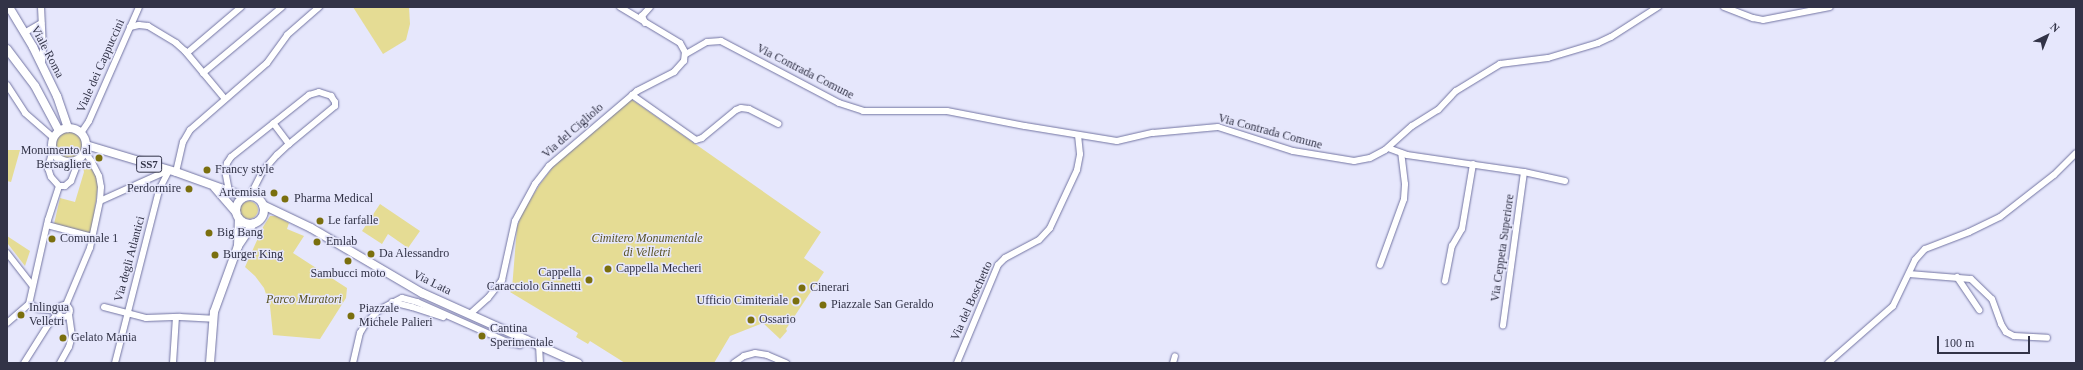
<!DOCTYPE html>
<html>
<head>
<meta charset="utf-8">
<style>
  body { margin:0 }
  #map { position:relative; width:2083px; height:370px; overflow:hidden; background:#e6e7fc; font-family:"Times New Roman",serif }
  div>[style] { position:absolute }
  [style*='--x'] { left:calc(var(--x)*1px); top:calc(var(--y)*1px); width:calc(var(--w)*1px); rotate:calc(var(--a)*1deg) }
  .green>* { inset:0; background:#e5dc94 }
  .round { border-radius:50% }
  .roads { filter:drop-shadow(0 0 1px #7274a2) drop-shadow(0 0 1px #7274a2) }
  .minor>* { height:6px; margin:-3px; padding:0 3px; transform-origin:3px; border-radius:3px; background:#fff }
  .minor>.ring { margin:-3px; padding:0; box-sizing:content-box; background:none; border:6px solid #fff; border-radius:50% }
  .major>* { height:8px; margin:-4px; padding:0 4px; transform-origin:4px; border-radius:4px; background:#fff }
  .major>.ring { margin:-4px; padding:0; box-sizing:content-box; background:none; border:8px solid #fff; border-radius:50% }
  .dots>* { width:11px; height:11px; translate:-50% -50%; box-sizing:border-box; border:2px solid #e6e7fc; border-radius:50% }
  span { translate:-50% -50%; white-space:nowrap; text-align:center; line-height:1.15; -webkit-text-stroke:3px #e6e7fc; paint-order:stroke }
  .shield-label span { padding:1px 3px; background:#e6e7fc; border:1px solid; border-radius:3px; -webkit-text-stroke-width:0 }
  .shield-label { font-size:11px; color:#323347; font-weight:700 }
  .street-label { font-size:12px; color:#323347 }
  .poi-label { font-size:12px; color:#323347 }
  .right { translate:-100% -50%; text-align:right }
  .left { translate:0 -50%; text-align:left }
  .park-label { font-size:12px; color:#5a5424; font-style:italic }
  .frame { position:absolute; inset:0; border:8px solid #323347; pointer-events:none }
  .north { position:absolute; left:2027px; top:16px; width:40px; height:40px; -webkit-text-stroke:3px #e6e7fc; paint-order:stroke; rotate:43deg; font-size:11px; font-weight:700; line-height:16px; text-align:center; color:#323347 }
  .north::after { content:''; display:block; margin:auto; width:14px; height:18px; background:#323347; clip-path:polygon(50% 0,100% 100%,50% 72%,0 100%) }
  .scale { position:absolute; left:1937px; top:336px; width:93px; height:18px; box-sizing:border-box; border:2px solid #323347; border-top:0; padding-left:5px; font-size:12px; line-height:14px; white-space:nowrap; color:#323347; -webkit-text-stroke:3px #e6e7fc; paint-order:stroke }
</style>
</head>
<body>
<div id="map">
  <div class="green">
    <div style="clip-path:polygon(353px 7px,409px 7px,410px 24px,406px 40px,383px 54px)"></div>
    <div style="clip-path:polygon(631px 99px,821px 232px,804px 258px,824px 272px,786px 329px,787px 331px,780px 339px,763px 323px,730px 336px,714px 363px,625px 363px,590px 341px,588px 344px,576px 337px,578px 333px,510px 292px,512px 289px,517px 227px,522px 213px,540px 184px,556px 163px)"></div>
    <div class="round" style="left:56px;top:132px;width:26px;height:26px"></div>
    <div style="clip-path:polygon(7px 150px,20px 150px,11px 182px,7px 181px)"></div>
    <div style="clip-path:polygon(86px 159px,99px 181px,91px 234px,54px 224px,60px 198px,75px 202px,84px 172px,82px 163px)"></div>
    <div class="round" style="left:240px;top:201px;width:18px;height:18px"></div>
    <div style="clip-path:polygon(380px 204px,420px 231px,408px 248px,388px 234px,382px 244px,362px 231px)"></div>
    <div style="clip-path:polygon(270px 216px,276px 216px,289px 223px,287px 229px,304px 236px,293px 253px,347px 288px,346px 298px,320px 339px,273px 335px,270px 306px,264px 288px,255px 276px,245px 267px,263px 227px)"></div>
    <div style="clip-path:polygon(7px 236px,30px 251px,25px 266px,8px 244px)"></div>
  </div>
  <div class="roads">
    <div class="minor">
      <div style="--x:41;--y:7;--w:41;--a:87.2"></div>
      <div style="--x:43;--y:48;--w:16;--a:94"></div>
      <div style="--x:1724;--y:7;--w:31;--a:21"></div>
      <div style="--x:1753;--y:18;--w:10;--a:11"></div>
      <div style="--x:1763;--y:20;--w:68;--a:-11"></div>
      <div style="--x:645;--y:23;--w:8;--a:-113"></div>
      <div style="--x:642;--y:16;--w:12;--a:-48"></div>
      <div style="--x:130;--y:27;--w:9;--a:-13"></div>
      <div style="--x:139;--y:25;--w:9;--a:6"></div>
      <div style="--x:148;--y:26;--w:33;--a:31"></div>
      <div style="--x:176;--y:43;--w:12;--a:42"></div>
      <div style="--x:185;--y:51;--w:62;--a:50.2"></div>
      <div style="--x:24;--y:33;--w:20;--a:-30"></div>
      <div style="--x:187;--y:53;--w:71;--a:-40.4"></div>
      <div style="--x:686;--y:54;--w:24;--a:-30"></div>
      <div style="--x:707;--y:42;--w:14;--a:-4"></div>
      <div style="--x:721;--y:41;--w:133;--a:27.7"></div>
      <div style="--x:839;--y:103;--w:25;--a:18"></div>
      <div style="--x:863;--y:111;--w:84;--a:0"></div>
      <div style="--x:947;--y:111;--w:79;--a:10.9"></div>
      <div style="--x:1025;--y:126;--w:93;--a:9.3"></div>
      <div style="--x:1117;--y:141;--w:37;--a:-13"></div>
      <div style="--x:1153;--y:133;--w:65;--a:-5.3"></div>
      <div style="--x:1218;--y:127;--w:79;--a:17.7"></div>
      <div style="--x:1293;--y:151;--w:62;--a:9.3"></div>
      <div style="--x:1354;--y:161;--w:16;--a:-11"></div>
      <div style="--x:1370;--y:158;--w:17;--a:-28"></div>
      <div style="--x:1385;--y:150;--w:36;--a:-42"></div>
      <div style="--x:1412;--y:126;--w:31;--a:-32"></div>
      <div style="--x:1438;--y:110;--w:26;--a:-47"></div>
      <div style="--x:1456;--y:91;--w:52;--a:-31.5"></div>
      <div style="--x:1500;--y:64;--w:48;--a:-7.1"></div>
      <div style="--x:1548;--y:58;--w:52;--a:-16.7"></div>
      <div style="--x:1598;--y:43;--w:14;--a:-25"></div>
      <div style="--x:1611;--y:37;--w:56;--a:-32.6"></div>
      <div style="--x:203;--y:73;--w:103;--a:-39.9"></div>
      <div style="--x:7;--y:85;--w:33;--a:57"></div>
      <div style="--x:25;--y:113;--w:38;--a:41"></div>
      <div style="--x:632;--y:95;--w:78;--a:35.1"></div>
      <div style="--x:696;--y:140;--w:6;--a:-18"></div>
      <div style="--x:702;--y:138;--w:44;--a:-39.5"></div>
      <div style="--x:736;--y:110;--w:5;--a:-22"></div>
      <div style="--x:741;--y:108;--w:8;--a:7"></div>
      <div style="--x:749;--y:109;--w:33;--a:27"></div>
      <div style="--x:81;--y:133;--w:14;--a:-56"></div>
      <div style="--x:89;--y:121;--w:124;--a:-66.3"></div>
      <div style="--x:1388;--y:148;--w:20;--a:20"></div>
      <div style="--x:1407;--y:155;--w:118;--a:8.3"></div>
      <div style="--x:1524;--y:172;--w:155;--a:97.8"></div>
      <div style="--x:53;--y:149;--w:20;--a:105"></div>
      <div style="--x:48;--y:168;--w:9;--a:72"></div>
      <div style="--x:51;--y:177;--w:12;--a:48"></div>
      <div style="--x:59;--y:186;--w:6;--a:0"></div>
      <div style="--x:65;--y:186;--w:8;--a:-40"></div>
      <div style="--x:71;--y:181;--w:25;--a:-69"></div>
      <div style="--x:176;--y:172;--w:31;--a:-77"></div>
      <div style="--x:183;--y:142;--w:14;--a:-60"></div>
      <div style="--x:190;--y:130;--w:102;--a:-41"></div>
      <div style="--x:267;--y:63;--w:34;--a:-54"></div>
      <div style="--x:287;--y:35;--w:43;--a:-41.2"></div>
      <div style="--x:1524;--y:172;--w:42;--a:12.4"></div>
      <div style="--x:229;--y:191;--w:20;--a:-101"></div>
      <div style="--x:225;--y:171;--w:8;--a:-76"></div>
      <div style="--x:227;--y:163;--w:7;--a:-56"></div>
      <div style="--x:231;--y:157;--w:100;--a:-38.5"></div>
      <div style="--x:309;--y:95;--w:10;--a:-17"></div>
      <div style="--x:319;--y:92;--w:13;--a:18"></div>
      <div style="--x:331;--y:96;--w:7;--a:56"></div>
      <div style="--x:335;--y:102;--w:4;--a:90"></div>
      <div style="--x:335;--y:106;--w:60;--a:140.4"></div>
      <div style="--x:250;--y:196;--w:27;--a:-63"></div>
      <div style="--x:262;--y:172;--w:23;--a:-49"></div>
      <div style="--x:277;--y:155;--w:16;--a:-43"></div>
      <div style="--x:289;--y:144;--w:26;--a:-127"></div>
      <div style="--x:100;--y:201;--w:76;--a:-24.2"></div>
      <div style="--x:47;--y:225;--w:48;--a:14.6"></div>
      <div style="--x:7;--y:253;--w:41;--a:52"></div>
      <div style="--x:1380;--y:265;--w:70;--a:-70"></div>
      <div style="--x:1404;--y:199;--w:15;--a:-86"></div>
      <div style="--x:1405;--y:184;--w:31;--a:-97"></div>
      <div style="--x:1909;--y:274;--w:62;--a:4.6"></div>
      <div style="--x:1971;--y:279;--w:29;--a:44"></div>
      <div style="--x:1992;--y:299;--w:27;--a:70"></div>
      <div style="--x:2001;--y:324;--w:9;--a:58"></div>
      <div style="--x:2006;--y:332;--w:9;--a:27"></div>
      <div style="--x:2014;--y:336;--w:33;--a:3"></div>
      <div style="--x:1957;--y:277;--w:40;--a:56"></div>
      <div style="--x:1445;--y:281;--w:36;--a:-79"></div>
      <div style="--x:1452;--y:246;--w:20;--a:-60"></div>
      <div style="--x:1462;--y:229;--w:66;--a:-80.4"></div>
      <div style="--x:392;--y:302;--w:21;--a:14"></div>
      <div style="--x:412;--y:307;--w:33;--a:18"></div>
      <div style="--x:29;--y:304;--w:11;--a:27"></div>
      <div style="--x:39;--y:309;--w:18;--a:6"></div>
      <div class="ring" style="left:58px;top:305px;width:6px;height:6px"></div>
      <div style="--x:66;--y:305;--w:62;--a:-67.2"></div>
      <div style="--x:90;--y:248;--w:48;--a:-78"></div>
      <div style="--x:100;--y:201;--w:14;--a:-86"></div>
      <div style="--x:101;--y:187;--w:11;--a:-100"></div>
      <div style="--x:99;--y:176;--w:16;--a:-117"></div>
      <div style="--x:92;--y:162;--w:12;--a:-125"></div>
      <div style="--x:104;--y:307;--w:43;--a:14.7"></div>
      <div style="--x:146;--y:318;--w:34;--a:-2"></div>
      <div style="--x:180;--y:317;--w:33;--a:3"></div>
      <div style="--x:470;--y:314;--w:24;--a:-42"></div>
      <div style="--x:488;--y:298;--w:23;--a:-52"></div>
      <div style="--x:502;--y:280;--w:60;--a:-77.6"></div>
      <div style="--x:515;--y:221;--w:42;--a:-61.6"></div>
      <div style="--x:535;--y:184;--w:23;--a:-52"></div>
      <div style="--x:549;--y:166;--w:116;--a:-40.4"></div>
      <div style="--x:637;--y:91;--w:42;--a:-27.2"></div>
      <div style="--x:674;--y:72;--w:15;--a:-48"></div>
      <div style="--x:684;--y:61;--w:9;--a:-84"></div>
      <div style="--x:685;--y:52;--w:10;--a:-119"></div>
      <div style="--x:680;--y:43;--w:70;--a:-149"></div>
      <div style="--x:7;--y:323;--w:29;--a:-41"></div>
      <div style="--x:29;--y:304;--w:86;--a:-77.3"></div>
      <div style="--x:48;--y:220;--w:36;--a:-72"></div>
      <div style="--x:539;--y:345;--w:18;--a:87"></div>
      <div style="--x:24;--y:363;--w:45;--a:-57.7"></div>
      <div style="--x:48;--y:325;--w:16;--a:-50"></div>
      <div style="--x:60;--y:363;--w:18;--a:-61"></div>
      <div style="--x:69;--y:347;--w:11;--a:-75"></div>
      <div style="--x:72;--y:336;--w:21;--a:-98"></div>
      <div style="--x:115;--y:363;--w:179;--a:-75.7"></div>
      <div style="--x:159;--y:190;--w:22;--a:-63"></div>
      <div style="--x:173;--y:363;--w:46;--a:-86.3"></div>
      <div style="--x:353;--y:363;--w:31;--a:-77"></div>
      <div style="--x:360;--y:333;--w:12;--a:-59"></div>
      <div style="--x:366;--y:323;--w:18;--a:-45"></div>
      <div style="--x:379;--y:310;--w:26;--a:-28"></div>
      <div style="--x:402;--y:298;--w:16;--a:15"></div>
      <div style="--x:417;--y:302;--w:102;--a:23.8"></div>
      <div style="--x:510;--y:343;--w:10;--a:11"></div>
      <div style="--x:520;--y:345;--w:9;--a:-41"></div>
      <div style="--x:734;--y:363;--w:12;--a:-35"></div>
      <div style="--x:744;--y:356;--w:11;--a:-15"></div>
      <div style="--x:755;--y:353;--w:12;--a:9"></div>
      <div style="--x:767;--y:355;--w:21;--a:23"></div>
      <div style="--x:957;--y:363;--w:106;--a:-67.3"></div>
      <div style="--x:998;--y:265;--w:10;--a:-45"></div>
      <div style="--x:1005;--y:258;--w:38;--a:-28"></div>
      <div style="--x:1039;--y:240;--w:16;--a:-47"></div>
      <div style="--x:1050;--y:228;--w:64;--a:-65"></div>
      <div style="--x:1077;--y:170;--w:16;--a:-79"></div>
      <div style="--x:1080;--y:154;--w:19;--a:-96"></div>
      <div style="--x:1173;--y:363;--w:7;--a:-74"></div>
      <div style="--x:1828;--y:363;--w:86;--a:-41.2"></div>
      <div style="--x:1893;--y:306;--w:51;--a:-64.4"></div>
      <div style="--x:1915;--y:260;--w:15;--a:-48"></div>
      <div style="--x:1925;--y:249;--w:47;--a:-21.1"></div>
      <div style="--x:1969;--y:232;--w:34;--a:-26"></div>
      <div style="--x:2000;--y:217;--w:68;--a:-37.9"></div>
      <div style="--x:2054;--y:175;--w:31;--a:-45"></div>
    </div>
    <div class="major">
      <div style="--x:9;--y:7;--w:47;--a:59"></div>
      <div style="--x:33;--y:47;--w:55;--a:63.9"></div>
      <div style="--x:57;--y:96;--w:34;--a:71"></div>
      <div style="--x:7;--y:49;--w:46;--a:52.9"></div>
      <div style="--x:35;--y:86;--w:51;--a:61.9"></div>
      <div class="ring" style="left:52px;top:128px;width:26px;height:26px"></div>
      <div style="--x:86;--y:145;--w:94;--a:16.7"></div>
      <div style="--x:176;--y:172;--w:73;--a:19.9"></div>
      <div style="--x:215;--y:188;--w:32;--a:49"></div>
      <div class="ring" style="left:236px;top:196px;width:20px;height:20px"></div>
      <div style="--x:263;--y:205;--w:53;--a:25.6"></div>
      <div style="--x:311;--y:228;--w:129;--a:30.4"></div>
      <div style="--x:422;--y:293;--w:171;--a:24.2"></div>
      <div style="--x:238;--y:246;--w:27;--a:-88"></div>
      <div style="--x:210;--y:363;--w:51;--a:-85.5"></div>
      <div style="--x:214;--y:312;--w:70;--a:-70"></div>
      <div style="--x:238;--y:246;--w:27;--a:-56"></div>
    </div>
  </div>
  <div class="dots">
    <div style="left:99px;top:158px;background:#7a6f0e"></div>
    <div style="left:207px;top:170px;background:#7a6f0e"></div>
    <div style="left:189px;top:189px;background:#7a6f0e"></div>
    <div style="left:274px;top:193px;background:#7a6f0e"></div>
    <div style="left:285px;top:199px;background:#7a6f0e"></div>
    <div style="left:320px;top:221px;background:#7a6f0e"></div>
    <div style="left:209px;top:233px;background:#7a6f0e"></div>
    <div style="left:52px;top:239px;background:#7a6f0e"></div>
    <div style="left:317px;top:242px;background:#7a6f0e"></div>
    <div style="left:371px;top:254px;background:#7a6f0e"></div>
    <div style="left:215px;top:255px;background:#7a6f0e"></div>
    <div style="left:348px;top:261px;background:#7a6f0e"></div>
    <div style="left:608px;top:269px;background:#7a6f0e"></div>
    <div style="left:589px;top:280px;background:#7a6f0e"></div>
    <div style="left:802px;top:288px;background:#7a6f0e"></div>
    <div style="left:796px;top:301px;background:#7a6f0e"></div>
    <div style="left:823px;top:305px;background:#7a6f0e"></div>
    <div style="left:21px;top:315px;background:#7a6f0e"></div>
    <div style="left:351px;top:316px;background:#7a6f0e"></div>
    <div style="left:751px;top:320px;background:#7a6f0e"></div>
    <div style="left:482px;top:336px;background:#7a6f0e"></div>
    <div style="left:63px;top:338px;background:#7a6f0e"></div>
  </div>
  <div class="shield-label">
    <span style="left:149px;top:164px">SS7</span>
  </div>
  <div class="street-label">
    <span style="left:47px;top:52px;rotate:62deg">Viale Roma</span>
    <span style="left:101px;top:66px;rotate:-66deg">Viale dei Cappuccini</span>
    <span style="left:805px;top:72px;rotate:27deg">Via Contrada Comune</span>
    <span style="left:573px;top:131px;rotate:-41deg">Via del Cigliolo</span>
    <span style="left:1270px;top:132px;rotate:15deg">Via Contrada Comune</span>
    <span style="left:1503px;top:248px;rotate:-82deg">Via Ceppeta Superiore</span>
    <span style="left:130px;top:259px;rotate:-75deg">Via degli Atlantici</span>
    <span style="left:432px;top:283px;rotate:26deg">Via Lata</span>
    <span style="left:972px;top:301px;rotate:-66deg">Via del Boschetto</span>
  </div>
  <div class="poi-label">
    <span class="right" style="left:91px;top:158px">Monumento al<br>Bersagliere</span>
    <span class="left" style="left:215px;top:170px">Francy style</span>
    <span class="right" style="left:181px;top:189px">Perdormire</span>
    <span class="right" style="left:266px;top:193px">Artemisia</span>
    <span class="left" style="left:294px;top:199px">Pharma Medical</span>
    <span class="left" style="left:328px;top:221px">Le farfalle</span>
    <span class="left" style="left:217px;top:233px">Big Bang</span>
    <span class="left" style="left:60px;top:239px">Comunale 1</span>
    <span class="left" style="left:326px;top:242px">Emlab</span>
    <span class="left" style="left:379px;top:254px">Da Alessandro</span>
    <span class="left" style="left:223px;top:255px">Burger King</span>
    <span class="left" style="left:616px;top:269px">Cappella Mecheri</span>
    <span class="right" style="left:581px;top:280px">Cappella<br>Caracciolo Ginnetti</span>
    <span style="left:348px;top:274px">Sambucci moto</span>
    <span class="left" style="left:810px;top:288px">Cinerari</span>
    <span class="right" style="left:788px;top:301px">Ufficio Cimiteriale</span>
    <span class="left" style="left:831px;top:305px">Piazzale San Geraldo</span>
    <span class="left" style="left:29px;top:315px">Inlingua<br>Velletri</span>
    <span class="left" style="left:359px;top:316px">Piazzale<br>Michele Palieri</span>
    <span class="left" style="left:759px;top:320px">Ossario</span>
    <span class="left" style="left:490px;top:336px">Cantina<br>Sperimentale</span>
    <span class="left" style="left:71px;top:338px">Gelato Mania</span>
  </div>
  <div class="park-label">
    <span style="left:647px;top:246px">Cimitero Monumentale<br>di Velletri</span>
    <span style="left:304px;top:300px">Parco Muratori</span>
  </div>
  <div class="frame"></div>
  <div class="north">N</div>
  <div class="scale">100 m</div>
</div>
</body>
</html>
